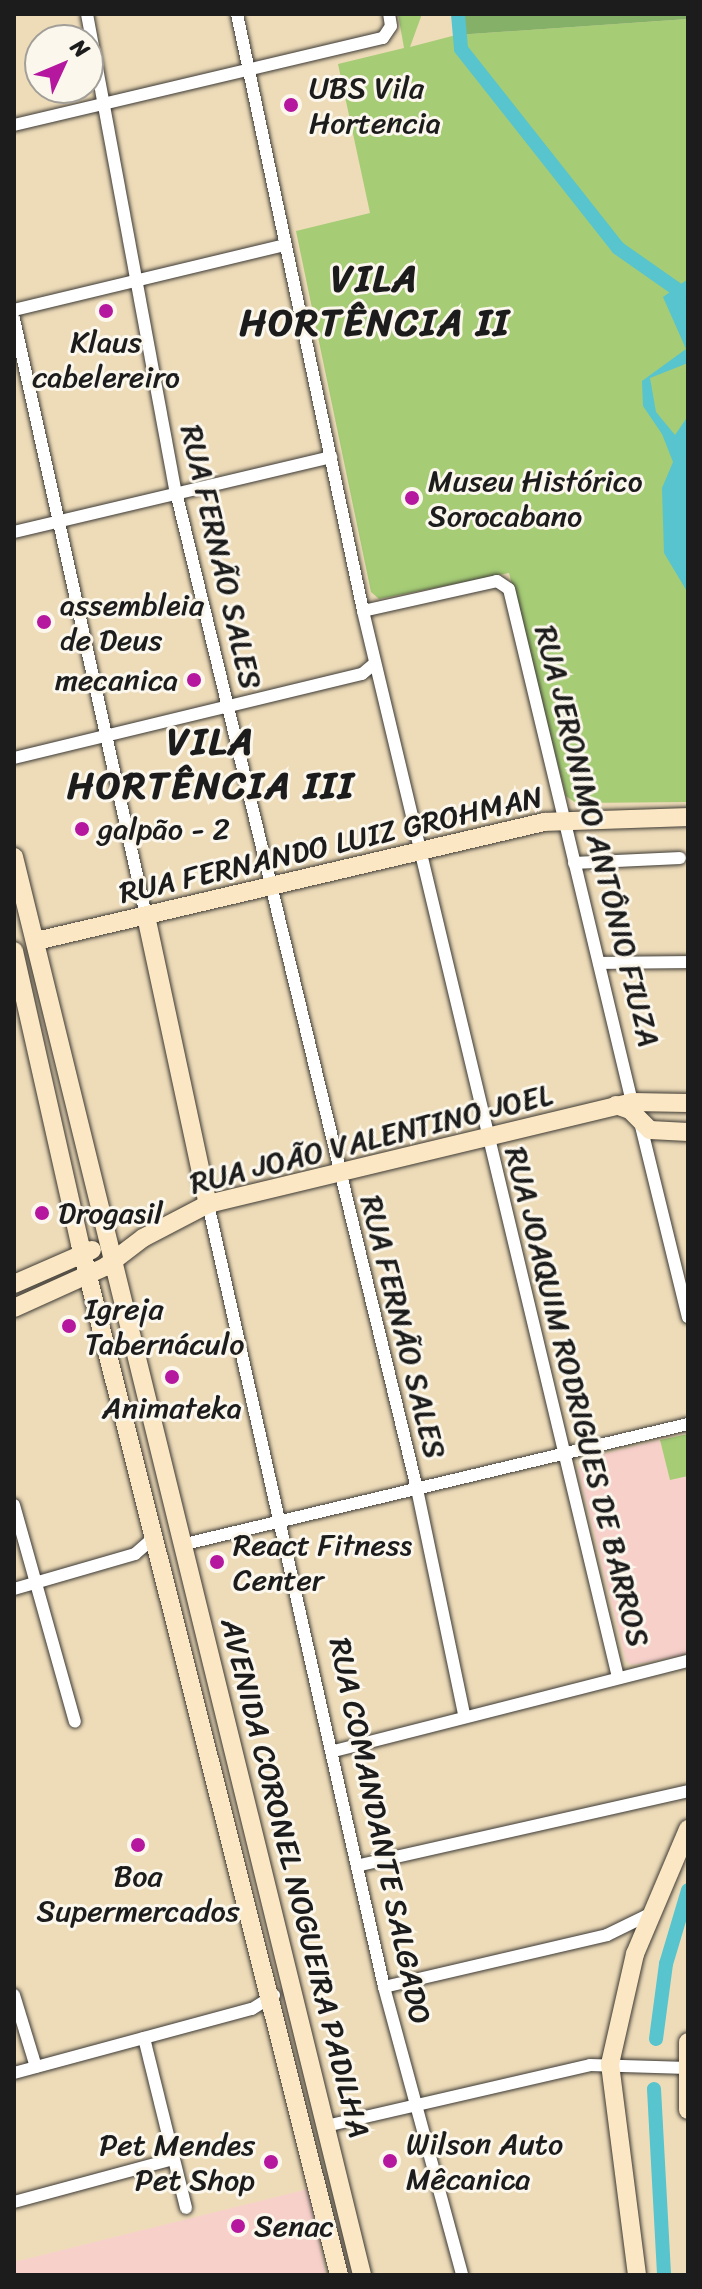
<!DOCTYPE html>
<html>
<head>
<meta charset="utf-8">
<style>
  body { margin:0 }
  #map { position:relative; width:702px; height:2289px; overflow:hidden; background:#eedcb9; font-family:Sriracha,sans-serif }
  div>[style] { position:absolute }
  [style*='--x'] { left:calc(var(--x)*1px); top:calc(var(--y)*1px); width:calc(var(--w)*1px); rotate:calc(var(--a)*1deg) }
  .built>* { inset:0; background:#f7d0ca }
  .green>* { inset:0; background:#a6cc76 }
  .forest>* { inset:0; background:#84b067 }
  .water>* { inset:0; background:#57c4ce }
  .canal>* { height:14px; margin:-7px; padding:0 7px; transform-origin:7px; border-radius:7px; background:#57c4ce }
  .roads { filter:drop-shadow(0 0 2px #3c3934) drop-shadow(0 0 2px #3c3934) }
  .street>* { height:12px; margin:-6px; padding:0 6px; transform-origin:6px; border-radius:6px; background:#fff }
  .secondary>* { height:18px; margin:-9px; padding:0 9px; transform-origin:9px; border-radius:9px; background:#fbe7c3 }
  .dots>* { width:22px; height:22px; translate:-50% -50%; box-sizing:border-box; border:4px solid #fbf7ec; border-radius:50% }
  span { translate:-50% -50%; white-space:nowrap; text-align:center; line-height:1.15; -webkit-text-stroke:6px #fbf7ec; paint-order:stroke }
  .poi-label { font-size:30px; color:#1c1c1c }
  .left { translate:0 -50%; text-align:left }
  .right { translate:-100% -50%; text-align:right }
  .street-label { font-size:30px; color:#1c1c1c }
  .district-label { font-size:38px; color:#1c1c1c; font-weight:700; letter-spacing:2px }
  .frame { position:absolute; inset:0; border:16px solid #1c1c1c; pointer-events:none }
  .north { position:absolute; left:24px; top:24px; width:80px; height:80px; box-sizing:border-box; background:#fbf7ec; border:2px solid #a29f99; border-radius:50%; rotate:46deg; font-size:22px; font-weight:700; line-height:32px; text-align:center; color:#1c1c1c }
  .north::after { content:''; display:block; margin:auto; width:28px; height:36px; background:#b5179e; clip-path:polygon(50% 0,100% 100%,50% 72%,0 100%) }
</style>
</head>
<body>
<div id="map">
  <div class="built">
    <div style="clip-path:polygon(660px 1440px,670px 1480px,688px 1476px,688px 1654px,632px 1665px,626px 1661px,578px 1469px,585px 1459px)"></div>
    <div style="clip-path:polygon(308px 2189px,326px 2275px,14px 2275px,14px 2262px)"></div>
  </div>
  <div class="green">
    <div style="clip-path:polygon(398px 14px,422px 14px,410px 47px,456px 35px,688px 19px,688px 802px,576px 803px,566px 796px,509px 573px,379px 599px,371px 592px,296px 231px,370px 213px,338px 64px,404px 48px)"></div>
    <div style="clip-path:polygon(688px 1434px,688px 1476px,670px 1480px,660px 1440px)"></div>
  </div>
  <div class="forest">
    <div style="clip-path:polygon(458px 14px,688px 14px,688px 19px,456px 35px)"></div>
  </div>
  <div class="water">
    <div style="clip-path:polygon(688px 279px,688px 363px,650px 378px,656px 412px,675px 435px,688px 416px,688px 593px,664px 553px,662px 488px,673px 462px,662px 434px,643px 406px,642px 381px,686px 349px,663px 297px)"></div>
  </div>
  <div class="canal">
    <div style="--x:458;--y:14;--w:35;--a:85"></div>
    <div style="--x:461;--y:49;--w:253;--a:51.7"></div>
    <div style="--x:618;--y:248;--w:85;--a:35"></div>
    <div style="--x:656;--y:2039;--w:76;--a:-82.4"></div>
    <div style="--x:666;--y:1964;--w:77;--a:-73.4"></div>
    <div style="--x:654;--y:2089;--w:186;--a:86.9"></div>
  </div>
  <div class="roads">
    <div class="street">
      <div style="--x:87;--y:14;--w:486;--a:79.5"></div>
      <div style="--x:176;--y:492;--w:1026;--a:76.41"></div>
      <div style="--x:417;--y:1489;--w:230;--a:78.2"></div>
      <div style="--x:237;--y:14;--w:610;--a:78.08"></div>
      <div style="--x:363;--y:611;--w:1096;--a:76.55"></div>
      <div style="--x:14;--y:125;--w:379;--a:-13.3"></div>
      <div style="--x:383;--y:38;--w:14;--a:-56"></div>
      <div style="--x:391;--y:26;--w:12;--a:-99"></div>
      <div style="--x:14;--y:310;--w:279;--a:-13.5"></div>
      <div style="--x:14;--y:319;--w:611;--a:77.53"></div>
      <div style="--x:14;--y:532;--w:326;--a:-13.3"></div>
      <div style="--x:363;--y:611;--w:137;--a:-12.6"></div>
      <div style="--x:497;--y:581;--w:14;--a:34"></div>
      <div style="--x:509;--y:589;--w:528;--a:76.52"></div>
      <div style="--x:14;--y:758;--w:358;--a:-13.6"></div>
      <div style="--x:362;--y:674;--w:17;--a:-40"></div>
      <div style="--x:574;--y:863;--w:106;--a:-2.7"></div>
      <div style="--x:599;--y:963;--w:89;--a:-0.6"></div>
      <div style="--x:640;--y:1122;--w:201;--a:76.2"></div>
      <div style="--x:208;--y:1204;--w:803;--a:77.33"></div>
      <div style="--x:384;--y:1987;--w:298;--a:74.8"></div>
      <div style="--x:14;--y:1505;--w:225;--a:74.3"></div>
      <div style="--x:185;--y:1544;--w:517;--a:-13.42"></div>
      <div style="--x:14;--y:1589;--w:126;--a:-16.1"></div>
      <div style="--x:135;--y:1554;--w:28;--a:-41"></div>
      <div style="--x:334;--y:1751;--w:365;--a:-14.3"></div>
      <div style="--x:360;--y:1865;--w:336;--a:-12.7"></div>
      <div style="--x:384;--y:1987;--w:229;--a:-13.1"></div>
      <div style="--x:607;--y:1935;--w:48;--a:-26"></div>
      <div style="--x:14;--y:1995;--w:75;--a:73"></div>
      <div style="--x:144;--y:2038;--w:175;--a:76.1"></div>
      <div style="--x:14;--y:2073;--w:246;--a:-15.1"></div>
      <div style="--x:252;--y:2009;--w:26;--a:-32"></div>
      <div style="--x:326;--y:2126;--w:271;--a:-13"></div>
      <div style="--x:590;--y:2065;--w:98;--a:1.8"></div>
      <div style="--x:14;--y:2202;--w:165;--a:-15.1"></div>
    </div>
    <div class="secondary">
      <div style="--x:14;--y:857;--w:1460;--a:76.21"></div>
      <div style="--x:146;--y:916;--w:295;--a:77.9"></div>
      <div style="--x:36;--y:941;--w:522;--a:-13.18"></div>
      <div style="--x:544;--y:822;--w:144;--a:-2"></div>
      <div style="--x:14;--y:951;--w:300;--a:77.3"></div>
      <div style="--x:80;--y:1244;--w:1063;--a:75.9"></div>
      <div style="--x:616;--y:1105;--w:15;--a:20"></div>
      <div style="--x:630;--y:1110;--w:28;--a:45"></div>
      <div style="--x:650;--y:1130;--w:38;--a:3"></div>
      <div style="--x:14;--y:1284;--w:85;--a:-23.6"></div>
      <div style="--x:14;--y:1308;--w:100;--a:-24.3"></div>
      <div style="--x:105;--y:1267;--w:48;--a:-37.3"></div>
      <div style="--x:143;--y:1238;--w:73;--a:-27.6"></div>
      <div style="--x:208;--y:1204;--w:436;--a:-13.5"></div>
      <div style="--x:632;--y:1102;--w:56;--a:1"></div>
      <div style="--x:688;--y:2042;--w:68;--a:90"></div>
      <div style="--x:637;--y:2275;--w:213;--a:-97.3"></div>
      <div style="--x:610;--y:2064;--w:113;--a:-77.2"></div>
      <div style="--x:635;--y:1954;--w:136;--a:-67"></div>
    </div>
  </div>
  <div class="dots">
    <div style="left:291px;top:105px;background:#b5179e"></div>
    <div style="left:106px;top:311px;background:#b5179e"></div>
    <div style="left:412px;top:498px;background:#b5179e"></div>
    <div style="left:44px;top:622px;background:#b5179e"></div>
    <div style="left:194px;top:680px;background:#b5179e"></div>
    <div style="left:82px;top:829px;background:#b5179e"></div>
    <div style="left:42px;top:1213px;background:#b5179e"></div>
    <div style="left:69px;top:1326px;background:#b5179e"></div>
    <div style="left:172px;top:1377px;background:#b5179e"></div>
    <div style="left:217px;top:1562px;background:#b5179e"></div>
    <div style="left:138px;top:1845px;background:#b5179e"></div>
    <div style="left:390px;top:2161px;background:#b5179e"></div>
    <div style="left:271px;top:2162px;background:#b5179e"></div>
    <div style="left:238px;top:2226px;background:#b5179e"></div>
  </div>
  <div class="poi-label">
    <span class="left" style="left:309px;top:105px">UBS Vila<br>Hortencia</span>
    <span style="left:106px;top:359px">Klaus<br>cabelereiro</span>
    <span class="left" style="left:428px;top:498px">Museu Histórico<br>Sorocabano</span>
    <span class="left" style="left:60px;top:622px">assembleia<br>de Deus</span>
    <span class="right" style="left:178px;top:680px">mecanica</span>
    <span class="left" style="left:98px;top:829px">galpão - 2</span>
    <span class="left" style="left:58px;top:1213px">Drogasil</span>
    <span class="left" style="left:85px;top:1326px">Igreja<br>Tabernáculo</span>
    <span style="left:172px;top:1408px">Animateka</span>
    <span class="left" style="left:233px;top:1562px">React Fitness<br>Center</span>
    <span style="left:138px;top:1893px">Boa<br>Supermercados</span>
    <span class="left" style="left:406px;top:2161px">Wilson Auto<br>Mêcanica</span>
    <span class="right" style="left:255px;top:2162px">Pet Mendes<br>Pet Shop</span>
    <span class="left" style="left:254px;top:2226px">Senac</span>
  </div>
  <div class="street-label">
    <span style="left:221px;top:557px;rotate:77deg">RUA FERNÃO SALES</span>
    <span style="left:597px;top:836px;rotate:76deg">RUA JERONIMO ANTÔNIO FIUZA</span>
    <span style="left:331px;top:845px;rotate:-13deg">RUA FERNANDO LUIZ GROHMAN</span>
    <span style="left:371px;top:1139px;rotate:-14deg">RUA JOÃO VALENTINO JOEL</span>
    <span style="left:403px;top:1327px;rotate:76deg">RUA FERNÃO SALES</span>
    <span style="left:577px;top:1397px;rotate:76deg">RUA JOAQUIM RODRIGUES DE BARROS</span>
    <span style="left:380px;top:1831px;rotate:78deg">RUA COMANDANTE SALGADO</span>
    <span style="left:295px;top:1878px;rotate:76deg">AVENIDA CORONEL NOGUEIRA PADILHA</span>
  </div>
  <div class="district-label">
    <span style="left:375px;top:301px">VILA<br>HORTÊNCIA II</span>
    <span style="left:211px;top:764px">VILA<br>HORTÊNCIA III</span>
  </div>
  <div class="frame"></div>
  <div class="north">N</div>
</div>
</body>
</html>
